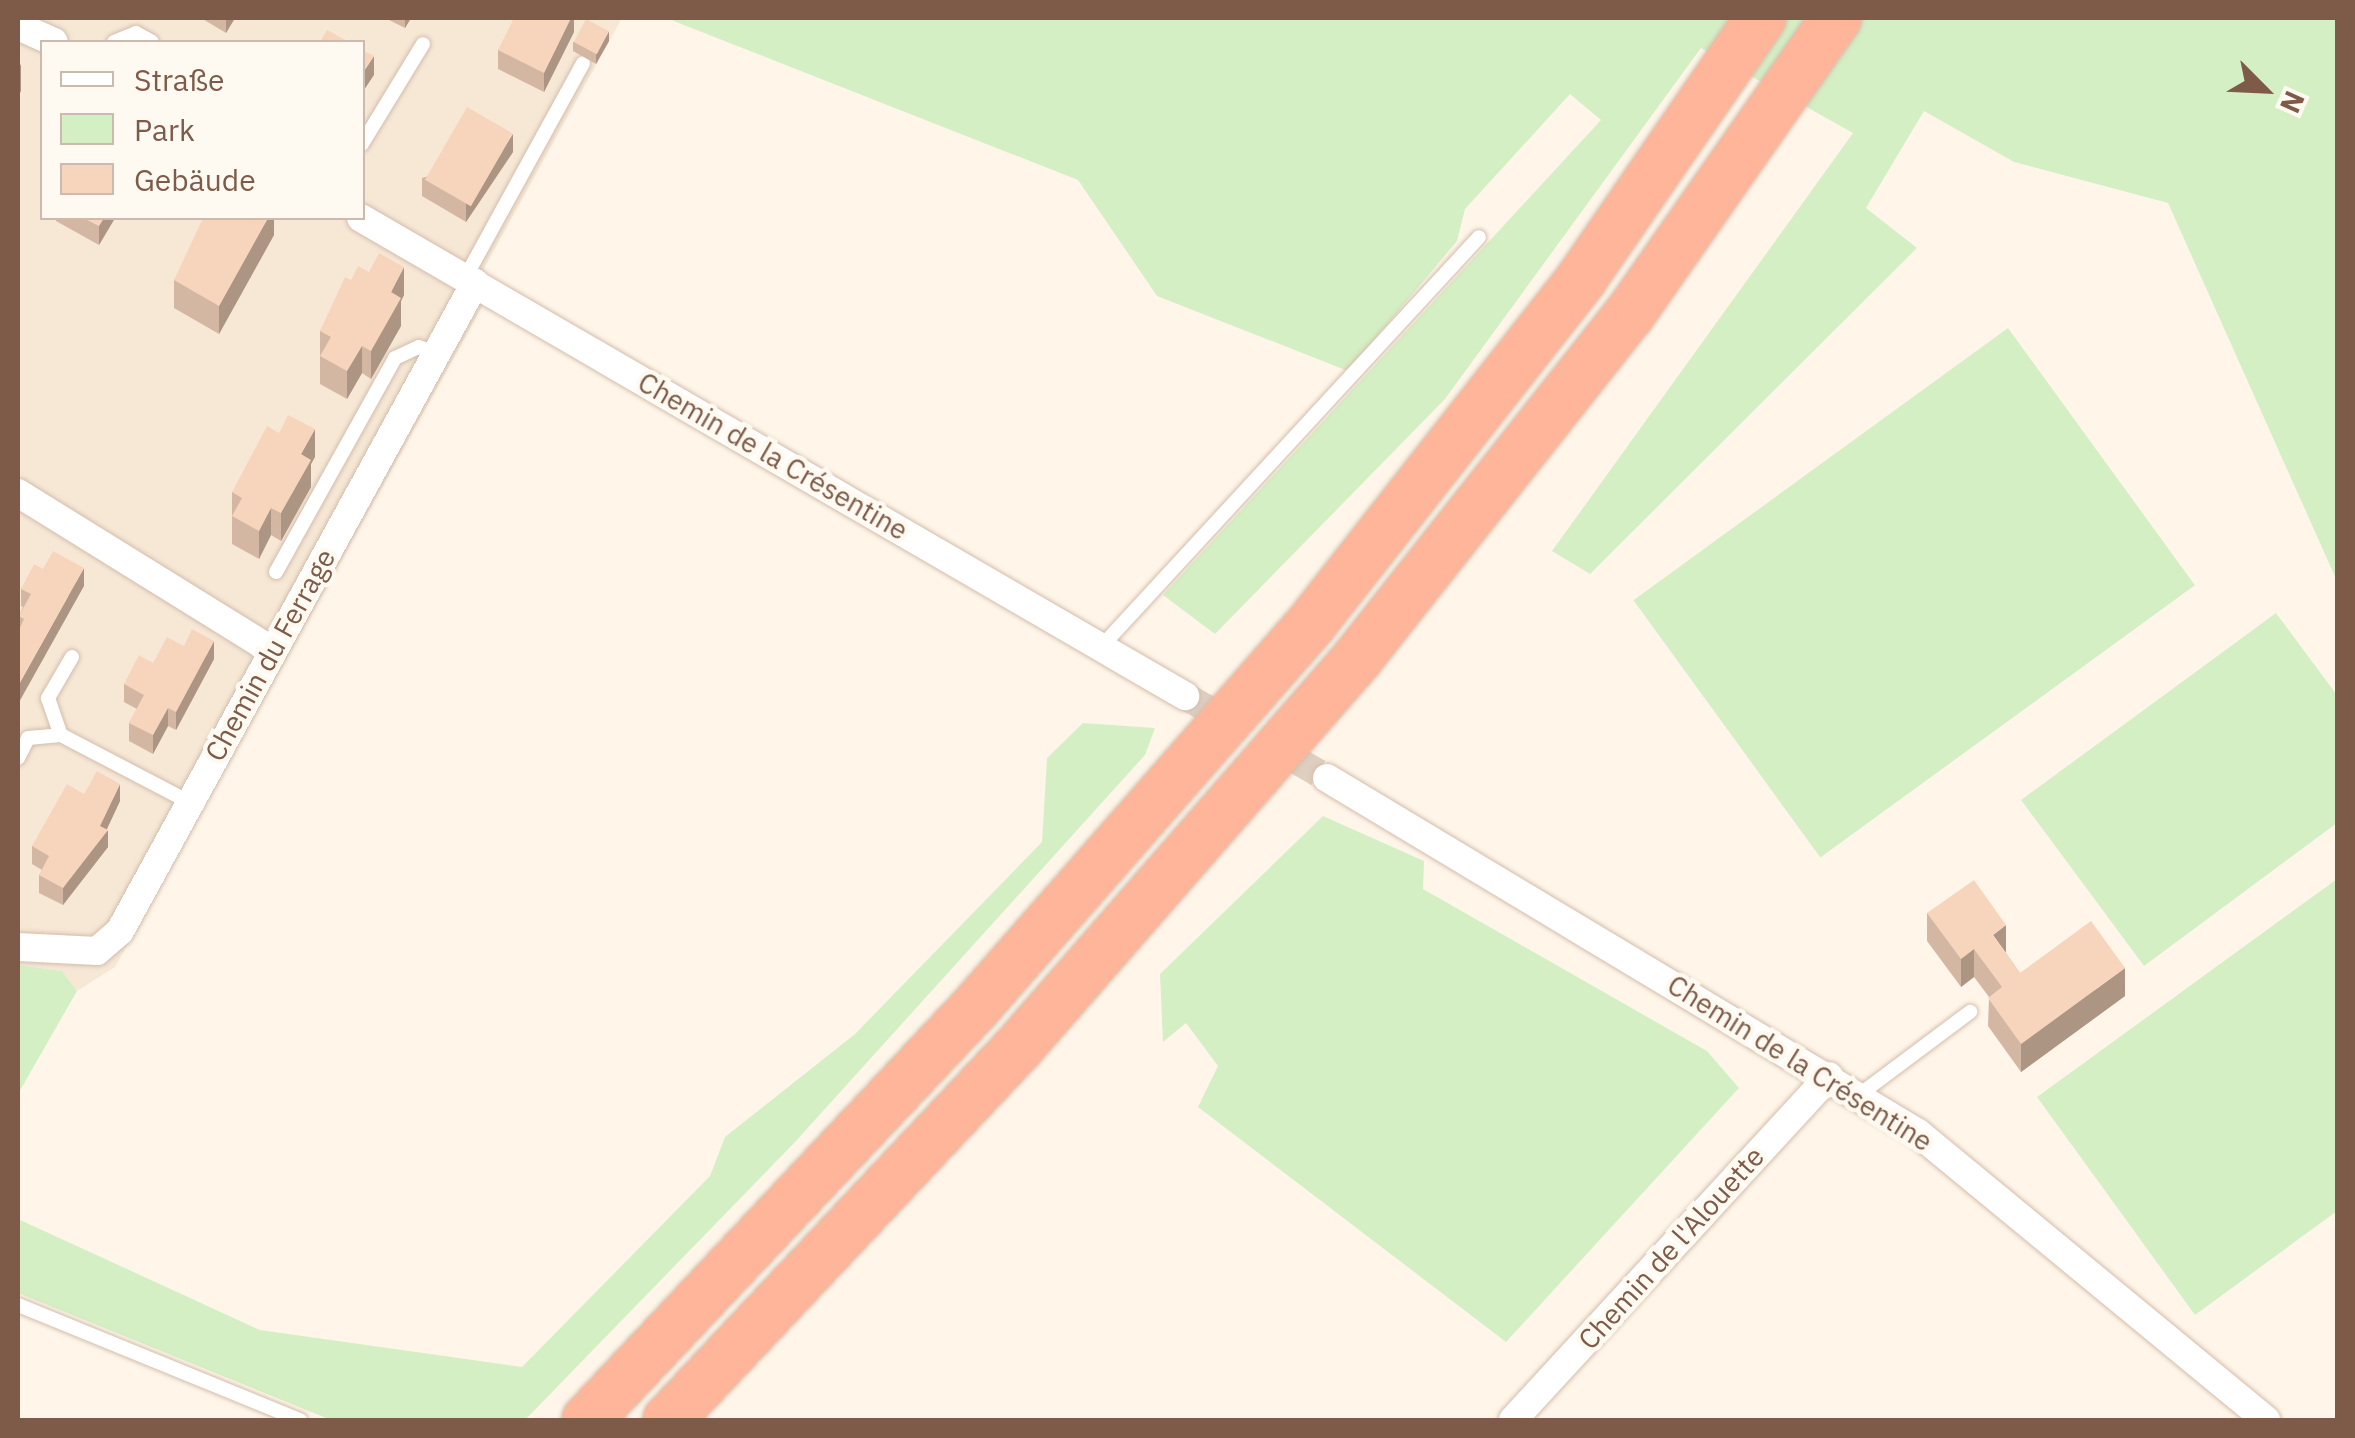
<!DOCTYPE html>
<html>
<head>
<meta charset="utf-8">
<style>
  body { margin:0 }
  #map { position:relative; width:2355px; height:1438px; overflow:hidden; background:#fff6e9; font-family:"IBM Plex Sans",sans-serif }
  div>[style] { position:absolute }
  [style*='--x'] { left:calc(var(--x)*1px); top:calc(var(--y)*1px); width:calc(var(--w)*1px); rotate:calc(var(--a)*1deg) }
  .residential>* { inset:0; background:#f7e8d6 }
  .green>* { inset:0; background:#d5efc4; transform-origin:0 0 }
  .street-tunnel>* { height:28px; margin-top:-14px; transform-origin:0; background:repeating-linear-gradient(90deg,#decfc1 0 28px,transparent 0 42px) }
  .roads { filter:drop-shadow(0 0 2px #d3bdac) drop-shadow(0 0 2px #d3bdac) }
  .lane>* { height:14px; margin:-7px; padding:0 7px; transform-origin:7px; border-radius:7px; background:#fff }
  .street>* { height:28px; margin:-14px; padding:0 14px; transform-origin:14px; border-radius:14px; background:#fff }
  .highway>* { height:50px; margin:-25px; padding:0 25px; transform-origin:25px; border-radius:25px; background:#ffb599 }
  .wall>* { inset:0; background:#d4b7a3 }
  .shaded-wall>* { inset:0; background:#ad9584 }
  .building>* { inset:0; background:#f7d5bd; transform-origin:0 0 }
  span { translate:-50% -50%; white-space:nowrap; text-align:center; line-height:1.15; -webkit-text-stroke:9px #fffaf1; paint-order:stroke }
  .street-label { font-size:28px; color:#7d5b48 }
  .frame { position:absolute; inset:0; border:20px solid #7d5b48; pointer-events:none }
  .legend { position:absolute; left:40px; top:40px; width:325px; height:180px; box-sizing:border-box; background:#fffaf1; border:2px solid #cbbaad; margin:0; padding:12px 18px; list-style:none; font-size:30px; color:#7d5b48 }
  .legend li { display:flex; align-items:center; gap:20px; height:50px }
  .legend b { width:50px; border:2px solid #cbbaad }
  .north { position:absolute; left:2215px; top:40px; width:100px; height:100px; -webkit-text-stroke:8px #fffaf1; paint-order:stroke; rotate:114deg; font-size:28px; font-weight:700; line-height:40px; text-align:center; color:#7d5b48 }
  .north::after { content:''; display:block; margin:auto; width:35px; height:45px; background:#7d5b48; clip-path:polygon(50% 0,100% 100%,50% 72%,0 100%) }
</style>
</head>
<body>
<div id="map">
  <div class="residential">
    <div style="clip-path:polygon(evenodd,18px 18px,622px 18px,482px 272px,482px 307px,115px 967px,77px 991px,62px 971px,18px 965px,18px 18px,42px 42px,362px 42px,362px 218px,42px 218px,42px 42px)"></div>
  </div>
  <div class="green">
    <div style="clip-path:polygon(666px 18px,2337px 18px,2337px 581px,2168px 203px,2014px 162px,1924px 111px,1866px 208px,1917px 248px,1590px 574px,1552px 551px,1853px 133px,1701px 48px,1445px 399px,1215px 634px,1163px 595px,1601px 120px,1570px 94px,1465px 209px,1457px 241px,1348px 371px,1157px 296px,1078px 180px)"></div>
    <div style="left:2008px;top:328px;width:318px;height:463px;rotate:54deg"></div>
    <div style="clip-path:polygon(2276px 613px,2337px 695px,2337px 823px,2144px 966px,2021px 800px)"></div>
    <div style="clip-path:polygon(1083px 723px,1155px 728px,1145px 755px,795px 1142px,525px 1420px,331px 1420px,18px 1293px,18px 1219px,260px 1330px,522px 1367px,710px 1176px,725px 1137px,855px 1034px,1042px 842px,1047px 758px)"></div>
    <div style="clip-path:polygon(1323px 816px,1424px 861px,1423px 889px,1707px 1051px,1739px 1088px,1506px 1342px,1198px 1107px,1218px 1066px,1186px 1023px,1163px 1042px,1160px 974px)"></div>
    <div style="clip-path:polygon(2337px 879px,2337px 1211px,2195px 1315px,2037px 1097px)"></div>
    <div style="clip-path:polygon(18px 965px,62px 971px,77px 991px,18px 1094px)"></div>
  </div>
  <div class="street-tunnel">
    <div style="--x:1185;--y:696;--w:164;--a:30"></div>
  </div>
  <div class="roads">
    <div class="lane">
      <div style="--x:114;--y:42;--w:24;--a:-22"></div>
      <div style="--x:136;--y:33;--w:18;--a:29"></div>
      <div style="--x:362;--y:144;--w:117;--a:-58.6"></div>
      <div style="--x:465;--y:278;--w:245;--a:-61.2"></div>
      <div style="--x:276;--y:572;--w:245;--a:-60.9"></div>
      <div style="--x:395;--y:358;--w:26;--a:-25"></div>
      <div style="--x:419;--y:347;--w:18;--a:19"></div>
      <div style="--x:1102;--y:646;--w:556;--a:-47.33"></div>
      <div style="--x:72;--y:657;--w:48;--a:120.3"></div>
      <div style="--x:48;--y:698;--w:39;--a:71"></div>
      <div style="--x:61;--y:735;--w:144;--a:27.6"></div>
      <div style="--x:18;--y:758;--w:22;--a:-63"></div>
      <div style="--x:28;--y:738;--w:33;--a:-5"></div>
      <div style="--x:1859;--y:1095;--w:139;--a:-36.8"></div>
      <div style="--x:18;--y:1305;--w:305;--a:22.2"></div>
    </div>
    <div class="street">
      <div style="--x:18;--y:26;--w:39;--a:24"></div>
      <div style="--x:361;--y:218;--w:953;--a:30.12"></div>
      <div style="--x:18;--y:493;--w:298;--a:31.8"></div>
      <div style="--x:1327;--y:778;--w:689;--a:30.99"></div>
      <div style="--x:1918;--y:1133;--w:451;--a:39.5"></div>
      <div style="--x:18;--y:947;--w:79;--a:2.9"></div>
      <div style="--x:97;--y:951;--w:30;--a:-41"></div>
      <div style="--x:120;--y:931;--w:739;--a:-61.28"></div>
      <div style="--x:1513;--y:1420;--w:467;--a:-47.4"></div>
    </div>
    <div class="highway">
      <div style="--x:587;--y:1420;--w:565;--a:-46.72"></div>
      <div style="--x:974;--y:1009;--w:512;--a:-48.8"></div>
      <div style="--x:1311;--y:624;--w:439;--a:-51.9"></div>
      <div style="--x:1582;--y:278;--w:316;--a:-55.5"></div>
      <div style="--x:668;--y:1420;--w:511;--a:-46.75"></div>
      <div style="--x:1018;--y:1048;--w:516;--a:-48.93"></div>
      <div style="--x:1357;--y:659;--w:439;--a:-51.7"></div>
      <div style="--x:1629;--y:315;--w:362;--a:-55.1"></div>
    </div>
  </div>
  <div class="wall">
    <div style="clip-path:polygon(201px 18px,235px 18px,226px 33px)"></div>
    <div style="clip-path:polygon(385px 18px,411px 18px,405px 28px)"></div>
    <div style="clip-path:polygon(574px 18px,574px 32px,544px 92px,498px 69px,498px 50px)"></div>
    <div style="clip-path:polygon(609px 41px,596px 64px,573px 51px,573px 42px)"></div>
    <div style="clip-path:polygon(513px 152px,466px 222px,422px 196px,422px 178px)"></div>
    <div style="clip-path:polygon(56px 218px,115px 218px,99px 245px,56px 221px)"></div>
    <div style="clip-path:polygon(274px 218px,274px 235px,219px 334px,174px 308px,174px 280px)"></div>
    <div style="clip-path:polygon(351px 280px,404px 295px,401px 301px,401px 326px,371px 379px,362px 373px,347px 399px,320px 384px,320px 331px)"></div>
    <div style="clip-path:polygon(315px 457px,311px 464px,311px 487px,281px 541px,271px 535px,259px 559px,232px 544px,232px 492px)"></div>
    <div style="clip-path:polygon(43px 569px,84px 586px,19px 630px,19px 616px,23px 607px,21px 606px,21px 589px)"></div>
    <div style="clip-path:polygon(184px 646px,214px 659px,176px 730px,168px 726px,153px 754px,129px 741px,129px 723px,137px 709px,124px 702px,124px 684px,153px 663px)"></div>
    <div style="clip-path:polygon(84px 794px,120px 801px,107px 829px,108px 847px,63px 905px,39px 893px,39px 875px,42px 870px,32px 864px,32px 846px)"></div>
    <div style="clip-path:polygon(1927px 913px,2006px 953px,2020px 973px,2125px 996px,2021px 1072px,1988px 1026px,1989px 997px,1974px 977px,1961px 987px,1927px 941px)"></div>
  </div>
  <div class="shaded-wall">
    <div style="clip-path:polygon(226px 18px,235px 18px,226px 33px)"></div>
    <div style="clip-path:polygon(405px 18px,411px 18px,405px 28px)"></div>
    <div style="clip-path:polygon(571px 18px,574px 18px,574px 32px,544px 92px,544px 73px)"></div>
    <div style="clip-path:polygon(609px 31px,609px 41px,596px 64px,596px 54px)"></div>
    <div style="clip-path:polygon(374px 56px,374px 75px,362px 93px,362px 74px)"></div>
    <div style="clip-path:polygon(21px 64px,21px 91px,18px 97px,18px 69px)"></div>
    <div style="clip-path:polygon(513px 134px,513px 152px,466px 222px,466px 203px)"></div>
    <div style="clip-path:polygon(104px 218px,115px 218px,99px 245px,99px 226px)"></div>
    <div style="clip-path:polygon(268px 218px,274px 218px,274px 235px,219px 334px,219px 306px)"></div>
    <div style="clip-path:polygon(404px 267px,404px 295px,401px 301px,401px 326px,371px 379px,371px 351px,391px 292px)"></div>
    <div style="clip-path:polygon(362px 346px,362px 373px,347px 399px,347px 371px)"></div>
    <div style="clip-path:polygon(315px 429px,315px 457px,311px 464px,311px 487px,281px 541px,281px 513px,301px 454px)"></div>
    <div style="clip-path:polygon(271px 508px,271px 535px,259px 559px,259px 531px)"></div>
    <div style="clip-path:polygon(84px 568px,84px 586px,18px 704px,18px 686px)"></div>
    <div style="clip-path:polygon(214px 641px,214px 659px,176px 730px,176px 712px)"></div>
    <div style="clip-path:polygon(168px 708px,168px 726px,153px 754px,153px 735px)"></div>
    <div style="clip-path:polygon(120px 784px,120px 801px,104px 835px,108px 830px,108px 847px,63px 905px,63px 888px,100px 826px)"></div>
    <div style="clip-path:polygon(2006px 925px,2006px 953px,1993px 935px)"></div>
    <div style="clip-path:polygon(1974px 949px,1974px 977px,1961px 987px,1961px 959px)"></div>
    <div style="clip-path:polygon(2125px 968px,2125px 996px,2021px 1072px,2021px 1044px)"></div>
  </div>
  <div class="building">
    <div style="clip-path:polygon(514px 18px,571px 18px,544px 73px,498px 50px)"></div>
    <div style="left:586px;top:19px;width:26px;height:26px;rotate:28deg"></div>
    <div style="clip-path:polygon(327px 30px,349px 42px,320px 42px)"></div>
    <div style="clip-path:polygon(362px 50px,374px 56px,362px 74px)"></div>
    <div style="left:467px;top:107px;width:53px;height:84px;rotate:30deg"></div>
    <div style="clip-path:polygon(83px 218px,104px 218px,99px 226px)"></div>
    <div style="clip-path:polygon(203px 218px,268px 218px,219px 306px,174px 280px)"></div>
    <div style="clip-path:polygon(379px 253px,404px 267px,391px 292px,401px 298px,371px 351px,362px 346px,347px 371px,320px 356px,331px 337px,320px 331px,345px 277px,351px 280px,358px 266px,369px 272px)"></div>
    <div style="clip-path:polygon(288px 415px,315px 429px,301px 454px,311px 460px,281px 513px,271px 508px,259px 531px,232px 516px,242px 498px,232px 492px,267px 426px,279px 433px)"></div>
    <div style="clip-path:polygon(53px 551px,84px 568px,18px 686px,18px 632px,24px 619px,19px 616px,31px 594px,21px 589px,34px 564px,43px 569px)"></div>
    <div style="clip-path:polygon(192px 629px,214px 641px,176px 712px,168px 708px,153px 735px,129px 723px,144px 695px,124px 684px,139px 655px,153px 663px,167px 637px,184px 646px)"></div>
    <div style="clip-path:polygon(97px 771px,120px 784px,100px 826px,108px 830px,63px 888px,39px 875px,49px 856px,32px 846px,67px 784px,84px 794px)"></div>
    <div style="clip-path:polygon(1974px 880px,2006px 925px,1993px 935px,2020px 973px,2091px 921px,2125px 968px,2021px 1044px,1988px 998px,2002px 987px,1974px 949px,1961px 959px,1927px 913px)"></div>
  </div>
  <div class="street-label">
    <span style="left:773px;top:456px;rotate:30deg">Chemin de la Crésentine</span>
    <span style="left:270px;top:655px;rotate:-61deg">Chemin du Ferrage</span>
    <span style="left:1800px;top:1063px;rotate:32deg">Chemin de la Crésentine</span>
    <span style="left:1671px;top:1248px;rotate:-48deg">Chemin de l'Alouette</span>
  </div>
  <div class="frame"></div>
  <ul class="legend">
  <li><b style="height:12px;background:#fff"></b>Straße</li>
  <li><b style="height:28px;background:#d5efc4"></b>Park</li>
  <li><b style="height:28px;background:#f7d5bd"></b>Gebäude</li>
  </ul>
  <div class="north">N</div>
</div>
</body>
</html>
